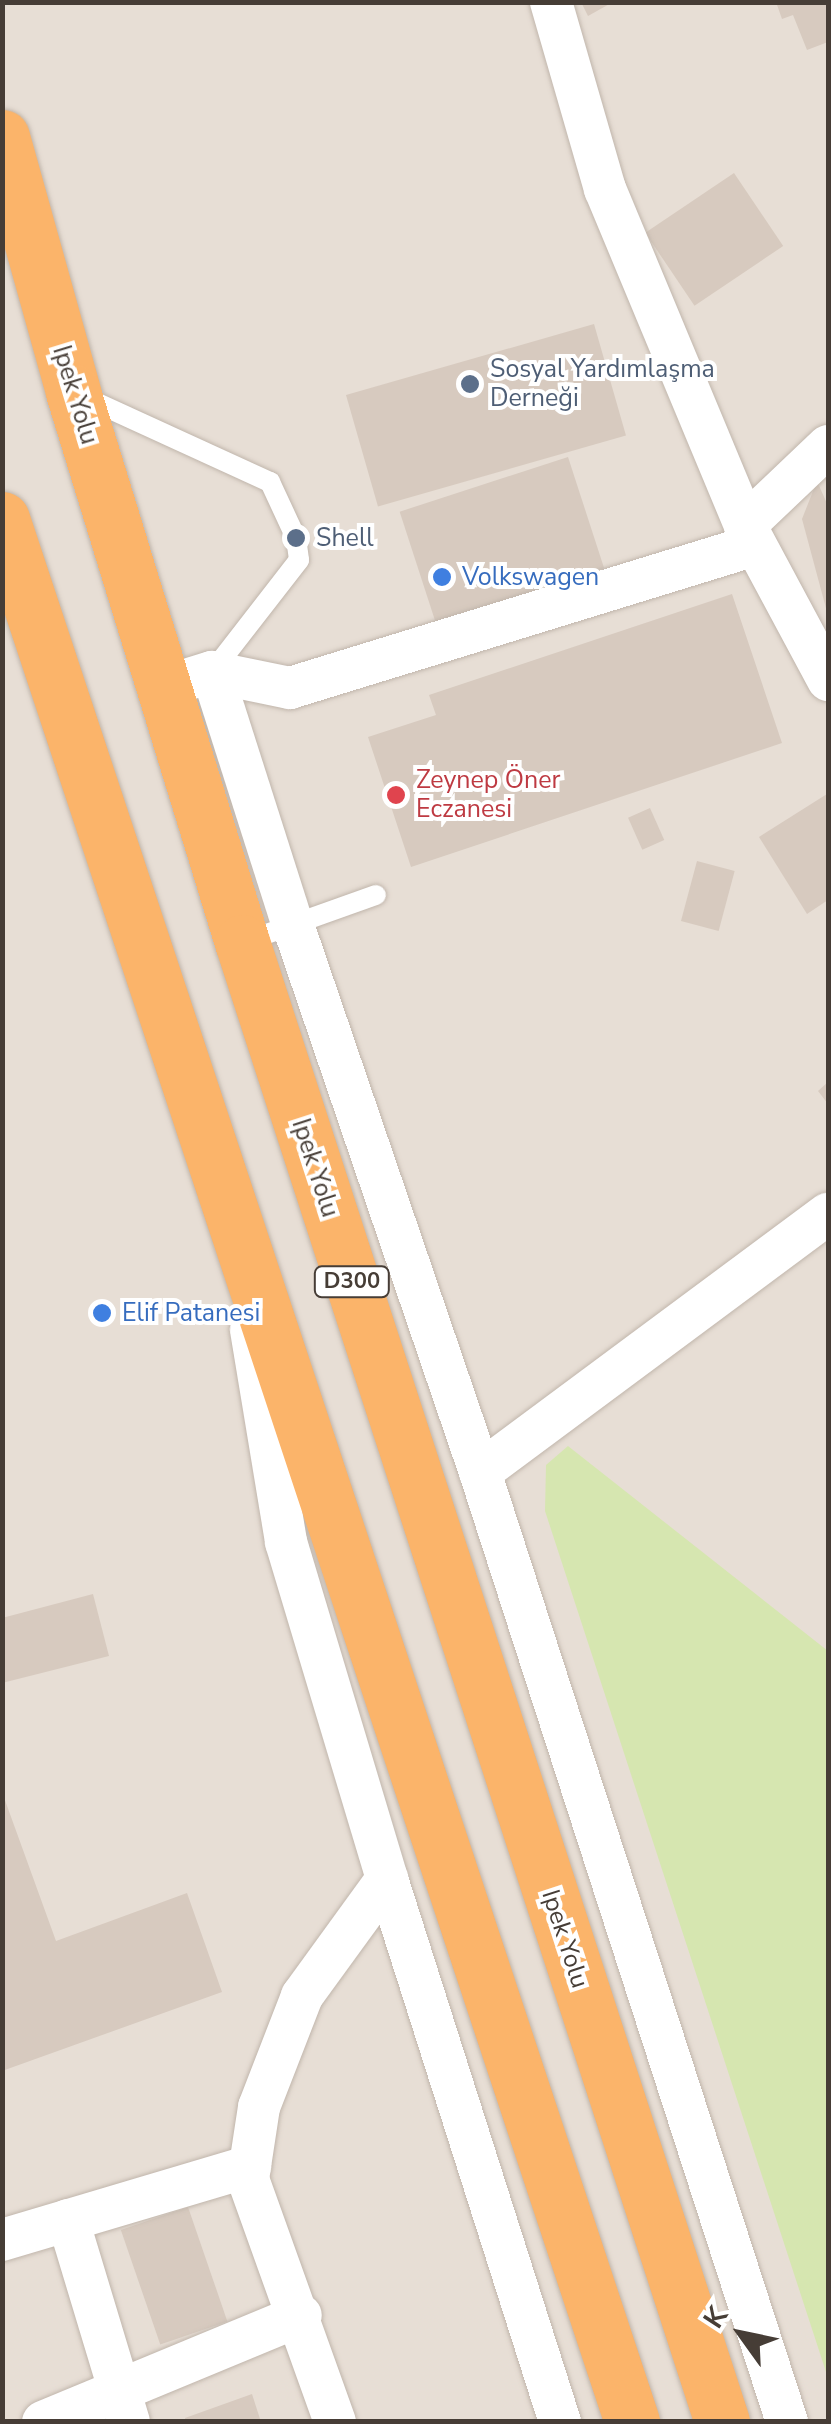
<!DOCTYPE html>
<html>
<head>
<meta charset="utf-8">
<style>
  body { margin:0 }
  #map { position:relative; width:831px; height:2424px; overflow:hidden; background:#f3ede6; font-family:"Nunito Sans",sans-serif }
  div>[style] { position:absolute }
  [style*='--x'] { left:calc(var(--x)*1px); top:calc(var(--y)*1px); width:calc(var(--w)*1px); rotate:calc(var(--a)*1deg) }
  .residential>* { inset:0; background:#e7ded5; transform-origin:0 0 }
  .green>* { inset:0; background:#d6e6b0 }
  .building>* { inset:0; background:#d7cabf; transform-origin:0 0 }
  .roads { filter:drop-shadow(0 0 2px #c1b6ac) drop-shadow(0 0 2px #c1b6ac) }
  .lane>* { height:20px; margin:-10px; padding:0 10px; transform-origin:10px; border-radius:10px; background:#fff }
  .street>* { height:42px; margin:-21px; padding:0 21px; transform-origin:21px; border-radius:21px; background:#fff }
  .highway>* { height:55px; margin:-27.5px; padding:0 27.5px; transform-origin:27.5px; border-radius:27.5px; background:#fbb46a }
  .dots>* { width:28px; height:28px; translate:-50% -50%; box-sizing:border-box; border:5px solid #fff; border-radius:50% }
  span { translate:-50% -50%; white-space:nowrap; text-align:center; line-height:1.15; -webkit-text-stroke:8px #fff; paint-order:stroke }
  .shield-label span { padding:2px 8px; background:#fff; border:2px solid; border-radius:8px; -webkit-text-stroke-width:0 }
  .shield-label { font-size:22px; color:#463d36; font-weight:700 }
  .service-label { font-size:25px; color:#4e5e75 }
  .left { translate:0 -50%; text-align:left }
  .street-label { font-size:25px; color:#463d36 }
  .shop-label { font-size:25px; color:#366cbe }
  .health-label { font-size:25px; color:#be3a42 }
  .frame { position:absolute; inset:0; border:5px solid #463d36; pointer-events:none }
  .north { position:absolute; left:691px; top:2284px; width:100px; height:100px; -webkit-text-stroke:8px #fff; paint-order:stroke; rotate:303deg; font-size:28px; font-weight:700; line-height:40px; text-align:center; color:#463d36 }
  .north::after { content:''; display:block; margin:auto; width:35px; height:45px; background:#463d36; clip-path:polygon(50% 0,100% 100%,50% 72%,0 100%) }
</style>
</head>
<body>
<div id="map">
  <div class="residential">
    <div style="left:3px;top:3px;width:825px;height:2419px"></div>
  </div>
  <div class="green">
    <div style="clip-path:polygon(568px 1446px,828px 1651px,828px 2378px,545px 1511px,546px 1465px)"></div>
  </div>
  <div class="building">
    <div style="clip-path:polygon(581px 2px,613px 2px,588px 16px)"></div>
    <div style="clip-path:polygon(776px 2px,828px 2px,828px 42px,807px 50px,793px 15px,782px 19px)"></div>
    <div style="left:734px;top:173px;width:88px;height:107px;rotate:56deg"></div>
    <div style="left:594px;top:324px;width:116px;height:258px;rotate:74deg"></div>
    <div style="left:568px;top:457px;width:117px;height:177px;rotate:72deg"></div>
    <div style="clip-path:polygon(817px 481px,828px 506px,827px 612px,802px 519px)"></div>
    <div style="clip-path:polygon(732px 594px,782px 743px,411px 867px,368px 737px,436px 715px,429px 695px)"></div>
    <div style="clip-path:polygon(827px 794px,828px 900px,807px 914px,759px 837px)"></div>
    <div style="left:650px;top:808px;width:35px;height:24px;rotate:66deg"></div>
    <div style="left:697px;top:861px;width:39px;height:62px;rotate:15deg"></div>
    <div style="clip-path:polygon(828px 1082px,828px 1104px,818px 1091px)"></div>
    <div style="clip-path:polygon(93px 1594px,109px 1656px,2px 1683px,2px 1618px)"></div>
    <div style="clip-path:polygon(2px 1792px,56px 1941px,187px 1893px,222px 1992px,2px 2071px)"></div>
    <div style="left:188px;top:2207px;width:121px;height:71px;rotate:71deg"></div>
    <div style="clip-path:polygon(252px 2394px,261px 2422px,186px 2422px,185px 2418px)"></div>
  </div>
  <div class="roads">
    <div class="lane">
      <div style="--x:82;--y:396;--w:207;--a:24.6"></div>
      <div style="--x:270;--y:482;--w:62;--a:65.1"></div>
      <div style="--x:296;--y:538;--w:22;--a:82"></div>
      <div style="--x:299;--y:560;--w:142;--a:127.8"></div>
      <div style="--x:244;--y:942;--w:140;--a:-19.6"></div>
    </div>
    <div class="street">
      <div style="--x:551;--y:2;--w:195;--a:73.9"></div>
      <div style="--x:605;--y:189;--w:364;--a:67.4"></div>
      <div style="--x:828;--y:446;--w:115;--a:136.4"></div>
      <div style="--x:745;--y:525;--w:176;--a:61.8"></div>
      <div style="--x:212;--y:672;--w:262;--a:72.3"></div>
      <div style="--x:292;--y:922;--w:581;--a:71.13"></div>
      <div style="--x:480;--y:1472;--w:998;--a:72.09"></div>
      <div style="--x:192;--y:678;--w:21;--a:-17"></div>
      <div style="--x:212;--y:672;--w:80;--a:11.6"></div>
      <div style="--x:290;--y:688;--w:484;--a:-17.1"></div>
      <div style="--x:251;--y:1330;--w:215;--a:80.6"></div>
      <div style="--x:286;--y:1542;--w:352;--a:73.3"></div>
      <div style="--x:387;--y:1879;--w:570;--a:72.33"></div>
      <div style="--x:480;--y:1472;--w:433;--a:-36.6"></div>
      <div style="--x:68;--y:2220;--w:211;--a:73.2"></div>
      <div style="--x:2;--y:2240;--w:259;--a:-16.6"></div>
      <div style="--x:43;--y:2422;--w:279;--a:-22.5"></div>
      <div style="--x:335;--y:2422;--w:258;--a:-109.7"></div>
      <div style="--x:248;--y:2179;--w:73;--a:-81.3"></div>
      <div style="--x:259;--y:2107;--w:119;--a:-68.8"></div>
      <div style="--x:302;--y:1996;--w:145;--a:-54"></div>
    </div>
    <div class="highway">
      <div style="--x:2;--y:137;--w:265;--a:74.4"></div>
      <div style="--x:73;--y:392;--w:575;--a:72.92"></div>
      <div style="--x:242;--y:942;--w:1556;--a:72.03"></div>
      <div style="--x:2;--y:519;--w:2005;--a:71.68"></div>
    </div>
  </div>
  <div class="dots">
    <div style="left:470px;top:384px;background:#5c6f8a"></div>
    <div style="left:296px;top:538px;background:#5c6f8a"></div>
    <div style="left:442px;top:577px;background:#3f7fe0"></div>
    <div style="left:396px;top:795px;background:#e0444e"></div>
    <div style="left:102px;top:1313px;background:#3f7fe0"></div>
  </div>
  <div class="shield-label">
    <span style="left:352px;top:1282px">D300</span>
  </div>
  <div class="service-label">
    <span class="left" style="left:490px;top:384px">Sosyal Yardımlaşma<br>Derneği</span>
    <span class="left" style="left:316px;top:538px">Shell</span>
  </div>
  <div class="street-label">
    <span style="left:75px;top:395px;rotate:73deg">Ipek Yolu</span>
    <span style="left:315px;top:1168px;rotate:72deg">Ipek Yolu</span>
    <span style="left:565px;top:1939px;rotate:72deg">Ipek Yolu</span>
  </div>
  <div class="shop-label">
    <span class="left" style="left:462px;top:577px">Volkswagen</span>
    <span class="left" style="left:122px;top:1313px">Elif Patanesi</span>
  </div>
  <div class="health-label">
    <span class="left" style="left:416px;top:795px">Zeynep Öner<br>Eczanesi</span>
  </div>
  <div class="frame"></div>
  <div class="north">K</div>
</div>
</body>
</html>
